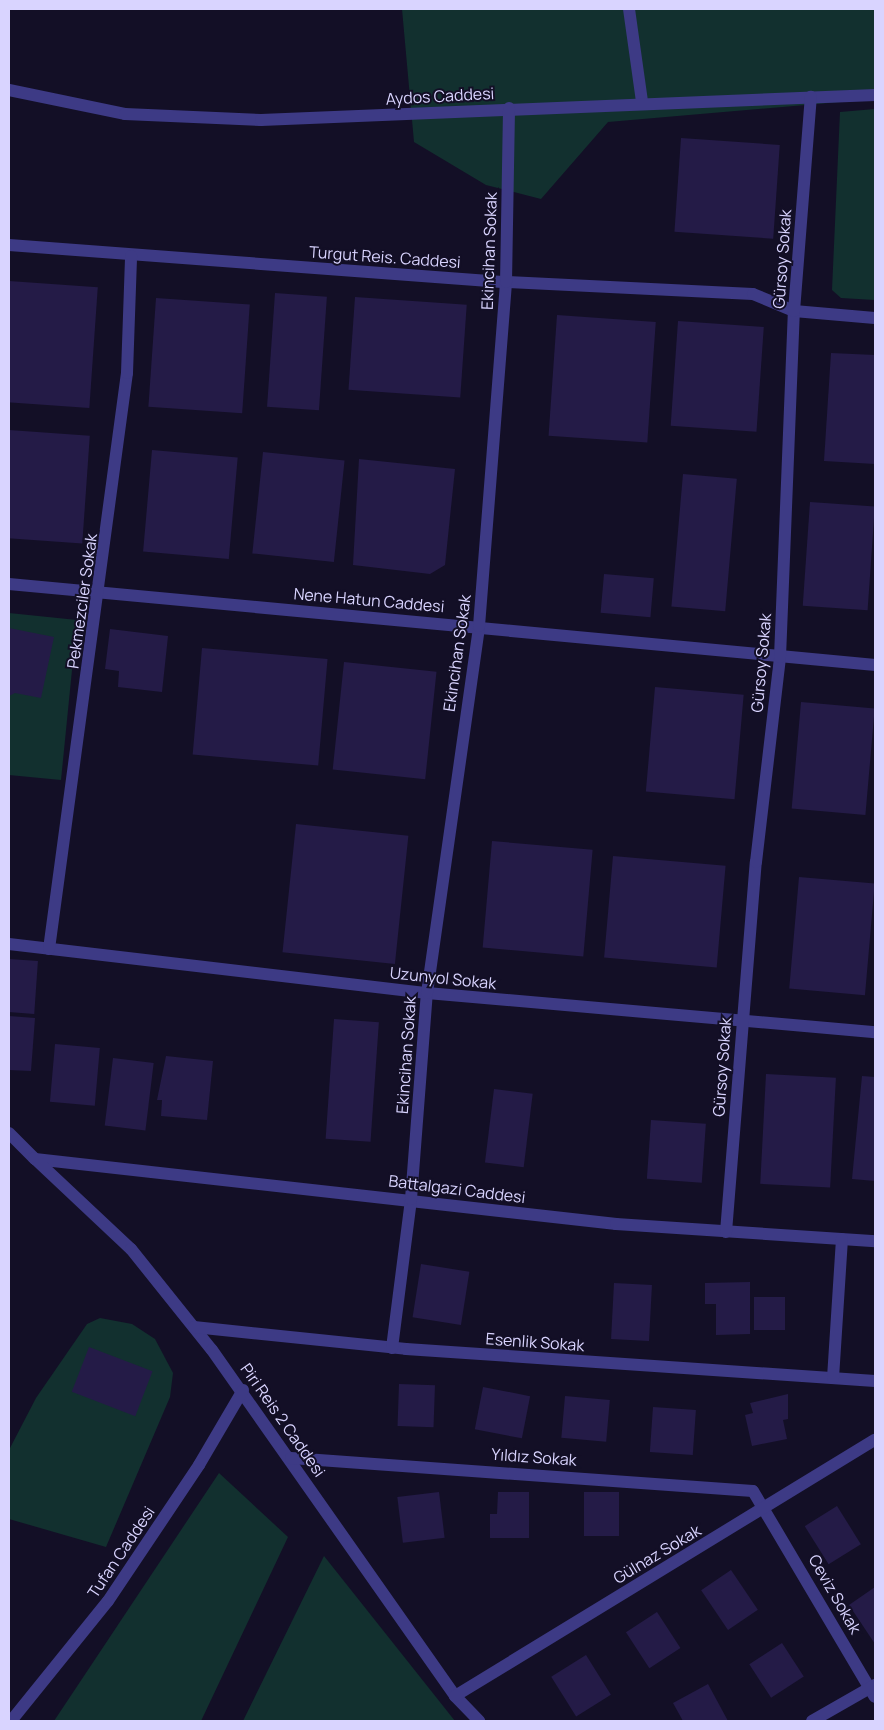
<!DOCTYPE html>
<html>
<head>
<meta charset="utf-8">
<style>
  body { margin:0 }
  #map { position:relative; width:884px; height:1730px; overflow:hidden; background:#130f26; font-family:Manrope,sans-serif }
  div>[style] { position:absolute }
  [style*='--x'] { left:calc(var(--x)*1px); top:calc(var(--y)*1px); width:calc(var(--w)*1px); rotate:calc(var(--a)*1deg) }
  .green>* { inset:0; background:#12302f }
  .building>* { inset:0; background:#241b47; transform-origin:0 0 }
  .street>* { height:12px; margin:-6px; padding:0 6px; transform-origin:6px; border-radius:6px; background:#3d3a85 }
  span { translate:-50% -50%; white-space:nowrap; text-align:center; line-height:1.15; -webkit-text-stroke:4px #130f26; paint-order:stroke }
  .street-label { font-size:16px; color:#d9d4ff }
  .frame { position:absolute; inset:0; border:10px solid #d9d4ff; pointer-events:none }
</style>
</head>
<body>
<div id="map">
  <div class="green">
    <div style="clip-path:polygon(402px 9px,875px 9px,875px 99px,608px 122px,541px 199px,486px 185px,414px 142px)"></div>
    <div style="clip-path:polygon(875px 109px,875px 300px,841px 298px,832px 290px,840px 112px)"></div>
    <div style="clip-path:polygon(9px 613px,77px 620px,61px 780px,9px 775px)"></div>
    <div style="clip-path:polygon(100px 1318px,132px 1324px,155px 1339px,173px 1373px,170px 1397px,106px 1547px,9px 1519px,9px 1450px,36px 1398px,87px 1324px)"></div>
    <div style="clip-path:polygon(219px 1473px,288px 1537px,201px 1721px,54px 1721px)"></div>
    <div style="clip-path:polygon(324px 1556px,455px 1721px,243px 1721px)"></div>
  </div>
  <div class="building">
    <div style="left:681px;top:138px;width:99px;height:94px;rotate:4deg"></div>
    <div style="left:9px;top:281px;width:89px;height:121px;rotate:4deg"></div>
    <div style="left:275px;top:293px;width:52px;height:114px;rotate:4deg"></div>
    <div style="left:355px;top:297px;width:112px;height:93px;rotate:4deg"></div>
    <div style="left:156px;top:298px;width:94px;height:109px;rotate:4deg"></div>
    <div style="left:557px;top:315px;width:99px;height:121px;rotate:4deg"></div>
    <div style="left:678px;top:321px;width:86px;height:105px;rotate:4deg"></div>
    <div style="clip-path:polygon(831px 353px,875px 355px,875px 464px,824px 461px)"></div>
    <div style="left:9px;top:430px;width:81px;height:108px;rotate:4deg"></div>
    <div style="left:152px;top:450px;width:86px;height:102px;rotate:5deg"></div>
    <div style="left:263px;top:452px;width:82px;height:102px;rotate:6deg"></div>
    <div style="clip-path:polygon(359px 459px,455px 469px,445px 565px,430px 574px,353px 565px)"></div>
    <div style="left:683px;top:474px;width:54px;height:133px;rotate:5deg"></div>
    <div style="left:810px;top:502px;width:65px;height:104px;rotate:4deg"></div>
    <div style="left:604px;top:574px;width:50px;height:39px;rotate:5deg"></div>
    <div style="clip-path:polygon(9px 628px,54px 637px,41px 698px,15px 693px,9px 696px)"></div>
    <div style="clip-path:polygon(110px 629px,168px 636px,162px 692px,118px 687px,119px 671px,105px 669px)"></div>
    <div style="left:202px;top:648px;width:126px;height:107px;rotate:5deg"></div>
    <div style="left:344px;top:662px;width:93px;height:108px;rotate:6deg"></div>
    <div style="left:655px;top:687px;width:89px;height:105px;rotate:5deg"></div>
    <div style="left:801px;top:702px;width:74px;height:107px;rotate:5deg"></div>
    <div style="left:296px;top:824px;width:113px;height:129px;rotate:6deg"></div>
    <div style="left:492px;top:841px;width:101px;height:107px;rotate:5deg"></div>
    <div style="left:613px;top:856px;width:113px;height:102px;rotate:5deg"></div>
    <div style="left:799px;top:877px;width:76px;height:112px;rotate:5deg"></div>
    <div style="left:9px;top:959px;width:29px;height:53px;rotate:4deg"></div>
    <div style="clip-path:polygon(9px 1016px,35px 1018px,31px 1071px,9px 1070px)"></div>
    <div style="left:334px;top:1019px;width:45px;height:120px;rotate:4deg"></div>
    <div style="left:55px;top:1044px;width:45px;height:58px;rotate:5deg"></div>
    <div style="clip-path:polygon(166px 1056px,213px 1061px,207px 1120px,161px 1116px,162px 1100px,157px 1100px)"></div>
    <div style="left:113px;top:1058px;width:41px;height:68px;rotate:7deg"></div>
    <div style="left:766px;top:1074px;width:70px;height:110px;rotate:3deg"></div>
    <div style="clip-path:polygon(862px 1076px,875px 1077px,875px 1181px,852px 1179px)"></div>
    <div style="left:494px;top:1089px;width:39px;height:74px;rotate:7deg"></div>
    <div style="left:651px;top:1120px;width:55px;height:59px;rotate:4deg"></div>
    <div style="left:421px;top:1264px;width:49px;height:54px;rotate:9deg"></div>
    <div style="clip-path:polygon(750px 1282px,750px 1334px,716px 1335px,716px 1304px,705px 1304px,705px 1283px)"></div>
    <div style="left:614px;top:1283px;width:38px;height:56px;rotate:3deg"></div>
    <div style="left:754px;top:1297px;width:31px;height:33px"></div>
    <div style="left:89px;top:1347px;width:68px;height:48px;rotate:21deg"></div>
    <div style="left:399px;top:1384px;width:36px;height:42px;rotate:2deg"></div>
    <div style="left:483px;top:1387px;width:48px;height:43px;rotate:11deg"></div>
    <div style="clip-path:polygon(788px 1394px,788px 1419px,783px 1420px,787px 1439px,752px 1446px,745px 1415px,753px 1413px,750px 1403px)"></div>
    <div style="left:565px;top:1396px;width:45px;height:42px;rotate:5deg"></div>
    <div style="left:653px;top:1407px;width:43px;height:45px;rotate:4deg"></div>
    <div style="left:439px;top:1492px;width:46px;height:42px;rotate:83deg"></div>
    <div style="clip-path:polygon(498px 1492px,529px 1492px,529px 1538px,490px 1538px,490px 1514px,497px 1514px)"></div>
    <div style="left:584px;top:1492px;width:35px;height:44px"></div>
    <div style="left:837px;top:1506px;width:45px;height:38px;rotate:58deg"></div>
    <div style="left:731px;top:1570px;width:48px;height:36px;rotate:56deg"></div>
    <div style="clip-path:polygon(875px 1587px,875px 1644px,849px 1605px)"></div>
    <div style="left:657px;top:1612px;width:43px;height:37px;rotate:57deg"></div>
    <div style="left:782px;top:1643px;width:40px;height:39px;rotate:57deg"></div>
    <div style="left:586px;top:1655px;width:47px;height:41px;rotate:58deg"></div>
    <div style="clip-path:polygon(708px 1684px,728px 1721px,683px 1721px,673px 1703px)"></div>
  </div>
  <div class="street">
    <div style="--x:629;--y:9;--w:93;--a:82"></div>
    <div style="--x:9;--y:90;--w:118;--a:11.7"></div>
    <div style="--x:125;--y:114;--w:136;--a:2.5"></div>
    <div style="--x:261;--y:120;--w:615;--a:-2.33"></div>
    <div style="--x:9;--y:245;--w:498;--a:4.3"></div>
    <div style="--x:506;--y:282;--w:247;--a:2.8"></div>
    <div style="--x:753;--y:294;--w:44;--a:22.5"></div>
    <div style="--x:794;--y:311;--w:81;--a:4.9"></div>
    <div style="--x:9;--y:584;--w:870;--a:5.34"></div>
    <div style="--x:9;--y:944;--w:421;--a:6.7"></div>
    <div style="--x:427;--y:993;--w:450;--a:5"></div>
    <div style="--x:49;--y:949;--w:581;--a:-82.29"></div>
    <div style="--x:127;--y:373;--w:117;--a:-88"></div>
    <div style="--x:9;--y:1133;--w:37;--a:45"></div>
    <div style="--x:35;--y:1159;--w:585;--a:6.38"></div>
    <div style="--x:616;--y:1224;--w:260;--a:3.8"></div>
    <div style="--x:34;--y:1158;--w:133;--a:43.2"></div>
    <div style="--x:131;--y:1249;--w:129;--a:51.3"></div>
    <div style="--x:212;--y:1350;--w:423;--a:54.9"></div>
    <div style="--x:455;--y:1696;--w:35;--a:46"></div>
    <div style="--x:726;--y:1232;--w:371;--a:-85.4"></div>
    <div style="--x:756;--y:862;--w:206;--a:-83.3"></div>
    <div style="--x:780;--y:657;--w:346;--a:-87.7"></div>
    <div style="--x:794;--y:311;--w:215;--a:-85.5"></div>
    <div style="--x:194;--y:1327;--w:213;--a:5.9"></div>
    <div style="--x:406;--y:1349;--w:470;--a:3.9"></div>
    <div style="--x:392;--y:1348;--w:150;--a:-82.7"></div>
    <div style="--x:411;--y:1199;--w:207;--a:-85.6"></div>
    <div style="--x:427;--y:993;--w:371;--a:-81.9"></div>
    <div style="--x:479;--y:626;--w:345;--a:-85.5"></div>
    <div style="--x:506;--y:282;--w:174;--a:-89"></div>
    <div style="--x:833;--y:1378;--w:139;--a:-86.3"></div>
    <div style="--x:291;--y:1458;--w:463;--a:4.1"></div>
    <div style="--x:753;--y:1491;--w:239;--a:59.4"></div>
    <div style="--x:455;--y:1696;--w:492;--a:-31.4"></div>
    <div style="--x:11;--y:1721;--w:154;--a:-51.1"></div>
    <div style="--x:108;--y:1601;--w:164;--a:-56.2"></div>
    <div style="--x:199;--y:1465;--w:87;--a:-59.6"></div>
    <div style="--x:812;--y:1721;--w:73;--a:-29.7"></div>
  </div>
  <div class="street-label">
    <span style="left:440px;top:96px;rotate:-3deg">Aydos Caddesi</span>
    <span style="left:489px;top:251px;rotate:-88deg">Ekincihan Sokak</span>
    <span style="left:385px;top:257px;rotate:4deg">Turgut Reis. Caddesi</span>
    <span style="left:782px;top:259px;rotate:-86deg">Gürsoy Sokak</span>
    <span style="left:369px;top:600px;rotate:5deg">Nene Hatun Caddesi</span>
    <span style="left:82px;top:601px;rotate:-82deg">Pekmezciler Sokak</span>
    <span style="left:457px;top:653px;rotate:-82deg">Ekincihan Sokak</span>
    <span style="left:761px;top:663px;rotate:-85deg">Gürsoy Sokak</span>
    <span style="left:443px;top:978px;rotate:6deg">Uzunyol Sokak</span>
    <span style="left:406px;top:1055px;rotate:-86deg">Ekincihan Sokak</span>
    <span style="left:722px;top:1067px;rotate:-86deg">Gürsoy Sokak</span>
    <span style="left:457px;top:1189px;rotate:7deg">Battalgazi Caddesi</span>
    <span style="left:535px;top:1342px;rotate:4deg">Esenlik Sokak</span>
    <span style="left:283px;top:1420px;rotate:55deg">Piri Reis 2 Caddesi</span>
    <span style="left:534px;top:1457px;rotate:4deg">Yıldız Sokak</span>
    <span style="left:121px;top:1552px;rotate:-56deg">Tufan Caddesi</span>
    <span style="left:657px;top:1554px;rotate:-31deg">Gülnaz Sokak</span>
    <span style="left:835px;top:1594px;rotate:60deg">Ceviz Sokak</span>
  </div>
  <div class="frame"></div>
</div>
</body>
</html>
